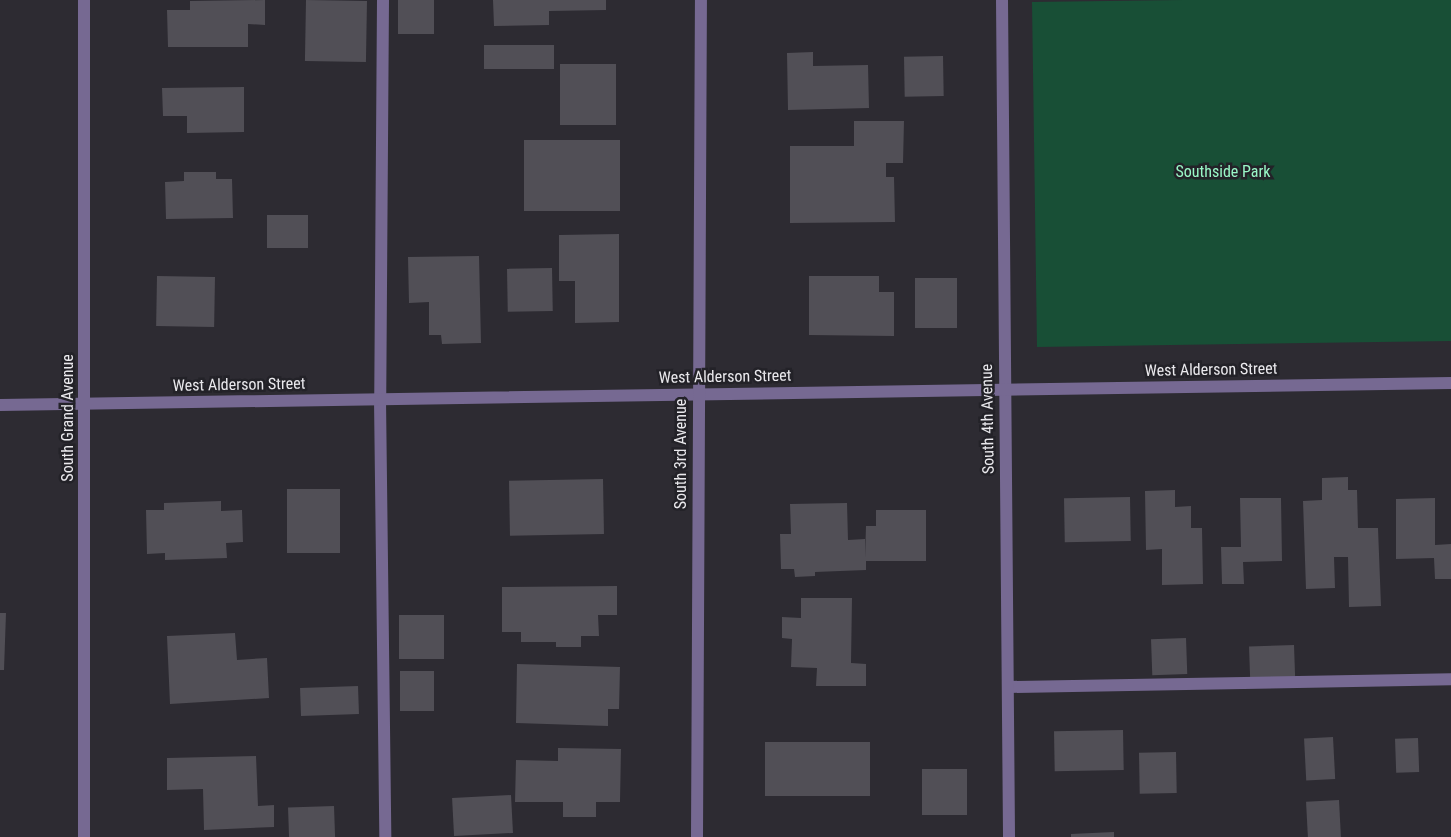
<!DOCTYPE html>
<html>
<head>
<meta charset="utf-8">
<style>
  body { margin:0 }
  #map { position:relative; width:1451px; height:837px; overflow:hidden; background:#2d2b32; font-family:"Roboto Condensed",sans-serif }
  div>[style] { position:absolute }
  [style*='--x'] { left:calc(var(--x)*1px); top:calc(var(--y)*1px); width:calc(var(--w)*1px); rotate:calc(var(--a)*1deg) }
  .green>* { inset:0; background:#184f36 }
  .building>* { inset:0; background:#514f56; transform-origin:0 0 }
  .lane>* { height:12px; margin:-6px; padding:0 6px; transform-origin:6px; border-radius:6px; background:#766992 }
  .street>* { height:12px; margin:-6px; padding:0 6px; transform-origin:6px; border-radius:6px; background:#766992 }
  span { translate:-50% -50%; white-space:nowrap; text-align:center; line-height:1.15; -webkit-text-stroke:5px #232228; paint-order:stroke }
  .park-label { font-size:16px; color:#99f7c7 }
  .street-label { font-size:16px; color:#eae9ed }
</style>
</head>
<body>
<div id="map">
  <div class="green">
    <div style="clip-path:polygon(1182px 0,1451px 0,1451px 341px,1037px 347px,1032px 2px)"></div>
  </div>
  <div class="building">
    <div style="clip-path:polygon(265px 0,265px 25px,248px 24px,248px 47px,168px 47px,167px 10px,190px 10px,190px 1px)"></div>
    <div style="left:306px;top:0;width:61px;height:61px;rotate:1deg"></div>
    <div style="left:398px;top:0;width:36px;height:34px"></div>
    <div style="clip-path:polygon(493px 0,606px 0,606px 10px,549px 11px,549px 25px,494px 26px)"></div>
    <div style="left:484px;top:45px;width:70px;height:24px"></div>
    <div style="clip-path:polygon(813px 52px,813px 66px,868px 65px,869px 108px,788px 110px,787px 53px)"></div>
    <div style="left:943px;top:56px;width:40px;height:39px;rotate:89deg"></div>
    <div style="left:560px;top:64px;width:56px;height:61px"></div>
    <div style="clip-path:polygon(244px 87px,244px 132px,187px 133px,187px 116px,163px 116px,162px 88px)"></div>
    <div style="clip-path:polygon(854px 121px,904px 121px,903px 163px,886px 163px,886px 177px,894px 177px,895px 222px,790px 223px,790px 146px,854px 146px)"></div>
    <div style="left:524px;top:140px;width:96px;height:71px"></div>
    <div style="clip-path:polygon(184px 172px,216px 172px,216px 179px,232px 179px,233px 218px,166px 219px,165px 182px,184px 181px)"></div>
    <div style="left:267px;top:215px;width:41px;height:33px"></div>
    <div style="clip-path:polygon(619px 234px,619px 322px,575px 323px,575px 281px,559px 281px,559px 235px)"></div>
    <div style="clip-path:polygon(479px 256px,481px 343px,442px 344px,441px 335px,429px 335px,429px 302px,409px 303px,408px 257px)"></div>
    <div style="left:552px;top:268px;width:43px;height:45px;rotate:89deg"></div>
    <div style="left:157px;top:276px;width:58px;height:50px;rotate:1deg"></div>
    <div style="clip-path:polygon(809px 276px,879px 276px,879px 292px,894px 292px,894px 336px,809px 335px)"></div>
    <div style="left:915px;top:278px;width:42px;height:50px"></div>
    <div style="clip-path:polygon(1348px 477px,1348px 490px,1357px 490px,1358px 528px,1378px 528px,1381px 606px,1349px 607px,1348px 557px,1334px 557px,1335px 588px,1306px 589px,1303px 501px,1322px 500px,1322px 478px)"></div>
    <div style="left:603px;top:479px;width:55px;height:94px;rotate:89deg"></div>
    <div style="left:287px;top:489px;width:53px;height:64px"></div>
    <div style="clip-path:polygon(1175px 490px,1175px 507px,1191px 506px,1191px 528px,1202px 528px,1203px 584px,1162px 585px,1162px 549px,1146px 550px,1145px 491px)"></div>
    <div style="left:1130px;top:497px;width:44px;height:66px;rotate:89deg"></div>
    <div style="clip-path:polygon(1240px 498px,1281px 498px,1282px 561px,1243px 562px,1244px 584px,1222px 584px,1221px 547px,1241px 547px)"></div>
    <div style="clip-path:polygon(1435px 498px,1435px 545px,1451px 544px,1451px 579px,1435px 579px,1434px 558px,1396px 559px,1396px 499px)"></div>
    <div style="clip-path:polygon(221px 501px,221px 511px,242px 510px,243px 542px,226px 543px,227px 558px,165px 560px,165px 553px,147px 554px,146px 510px,164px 510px,164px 503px)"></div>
    <div style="clip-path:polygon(847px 503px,848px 540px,865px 539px,865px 558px,866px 526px,876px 526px,876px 510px,926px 510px,926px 561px,866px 561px,866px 570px,815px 572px,815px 576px,795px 577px,794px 569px,781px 569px,780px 534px,791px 534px,790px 504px)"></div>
    <div style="clip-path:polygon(617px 586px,617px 615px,598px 615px,599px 636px,581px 636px,581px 647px,556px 647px,556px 642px,521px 642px,521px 632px,502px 632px,502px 587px)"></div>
    <div style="clip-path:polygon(801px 598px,852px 598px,851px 663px,866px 664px,866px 686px,816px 686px,817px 668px,791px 667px,792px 639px,782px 638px,782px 617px,801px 618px)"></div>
    <div style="clip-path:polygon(0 613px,6px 613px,4px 670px,0 670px)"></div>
    <div style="left:399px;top:615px;width:45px;height:44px"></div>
    <div style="clip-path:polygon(235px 633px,237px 660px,267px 658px,269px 698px,170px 704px,167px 636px)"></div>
    <div style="left:1186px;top:638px;width:36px;height:35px;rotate:88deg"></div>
    <div style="left:1294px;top:645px;width:32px;height:45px;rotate:88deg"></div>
    <div style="clip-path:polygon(517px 664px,620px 667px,619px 709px,608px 709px,608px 726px,516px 723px)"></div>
    <div style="left:400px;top:671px;width:34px;height:40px"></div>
    <div style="left:358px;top:686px;width:28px;height:58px;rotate:88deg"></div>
    <div style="left:1123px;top:730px;width:40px;height:69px;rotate:89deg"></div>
    <div style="left:1333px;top:737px;width:42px;height:29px;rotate:87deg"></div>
    <div style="left:1418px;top:738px;width:34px;height:23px;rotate:88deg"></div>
    <div style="left:870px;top:742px;width:54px;height:105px;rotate:90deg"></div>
    <div style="clip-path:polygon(558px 748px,621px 749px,620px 802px,596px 802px,596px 817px,563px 817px,563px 802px,515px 802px,516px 760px,558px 761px)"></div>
    <div style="left:1176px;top:752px;width:41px;height:37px;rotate:89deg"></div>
    <div style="clip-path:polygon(256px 756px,258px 806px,274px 805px,274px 827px,204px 830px,203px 789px,167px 790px,167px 758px)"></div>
    <div style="left:922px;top:769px;width:45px;height:46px"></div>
    <div style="left:511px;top:795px;width:38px;height:59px;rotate:87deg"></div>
    <div style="left:1339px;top:800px;width:37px;height:33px;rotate:87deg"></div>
    <div style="left:334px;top:806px;width:31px;height:46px;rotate:88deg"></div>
    <div style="clip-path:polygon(1114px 832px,1114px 837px,1071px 837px,1071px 834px)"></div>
  </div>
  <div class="lane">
    <div style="--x:383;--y:0;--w:399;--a:90.4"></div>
    <div style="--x:380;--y:399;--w:438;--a:89.3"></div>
    <div style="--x:1009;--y:687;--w:442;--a:-1"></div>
  </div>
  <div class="street">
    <div style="--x:1002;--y:0;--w:837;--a:89.52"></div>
    <div style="--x:0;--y:405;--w:1451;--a:-0.87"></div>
    <div style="--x:84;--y:837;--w:837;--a:-90"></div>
    <div style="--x:697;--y:837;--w:837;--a:-89.73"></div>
  </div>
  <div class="park-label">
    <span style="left:1223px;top:172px">Southside Park</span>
  </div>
  <div class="street-label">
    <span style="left:1211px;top:370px;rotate:-1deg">West Alderson Street</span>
    <span style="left:725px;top:377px;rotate:-1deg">West Alderson Street</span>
    <span style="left:239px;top:385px;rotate:-1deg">West Alderson Street</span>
    <span style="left:68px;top:418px;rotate:-90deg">South Grand Avenue</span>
    <span style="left:988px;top:419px;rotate:-91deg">South 4th Avenue</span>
    <span style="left:681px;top:454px;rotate:-90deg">South 3rd Avenue</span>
  </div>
</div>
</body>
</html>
